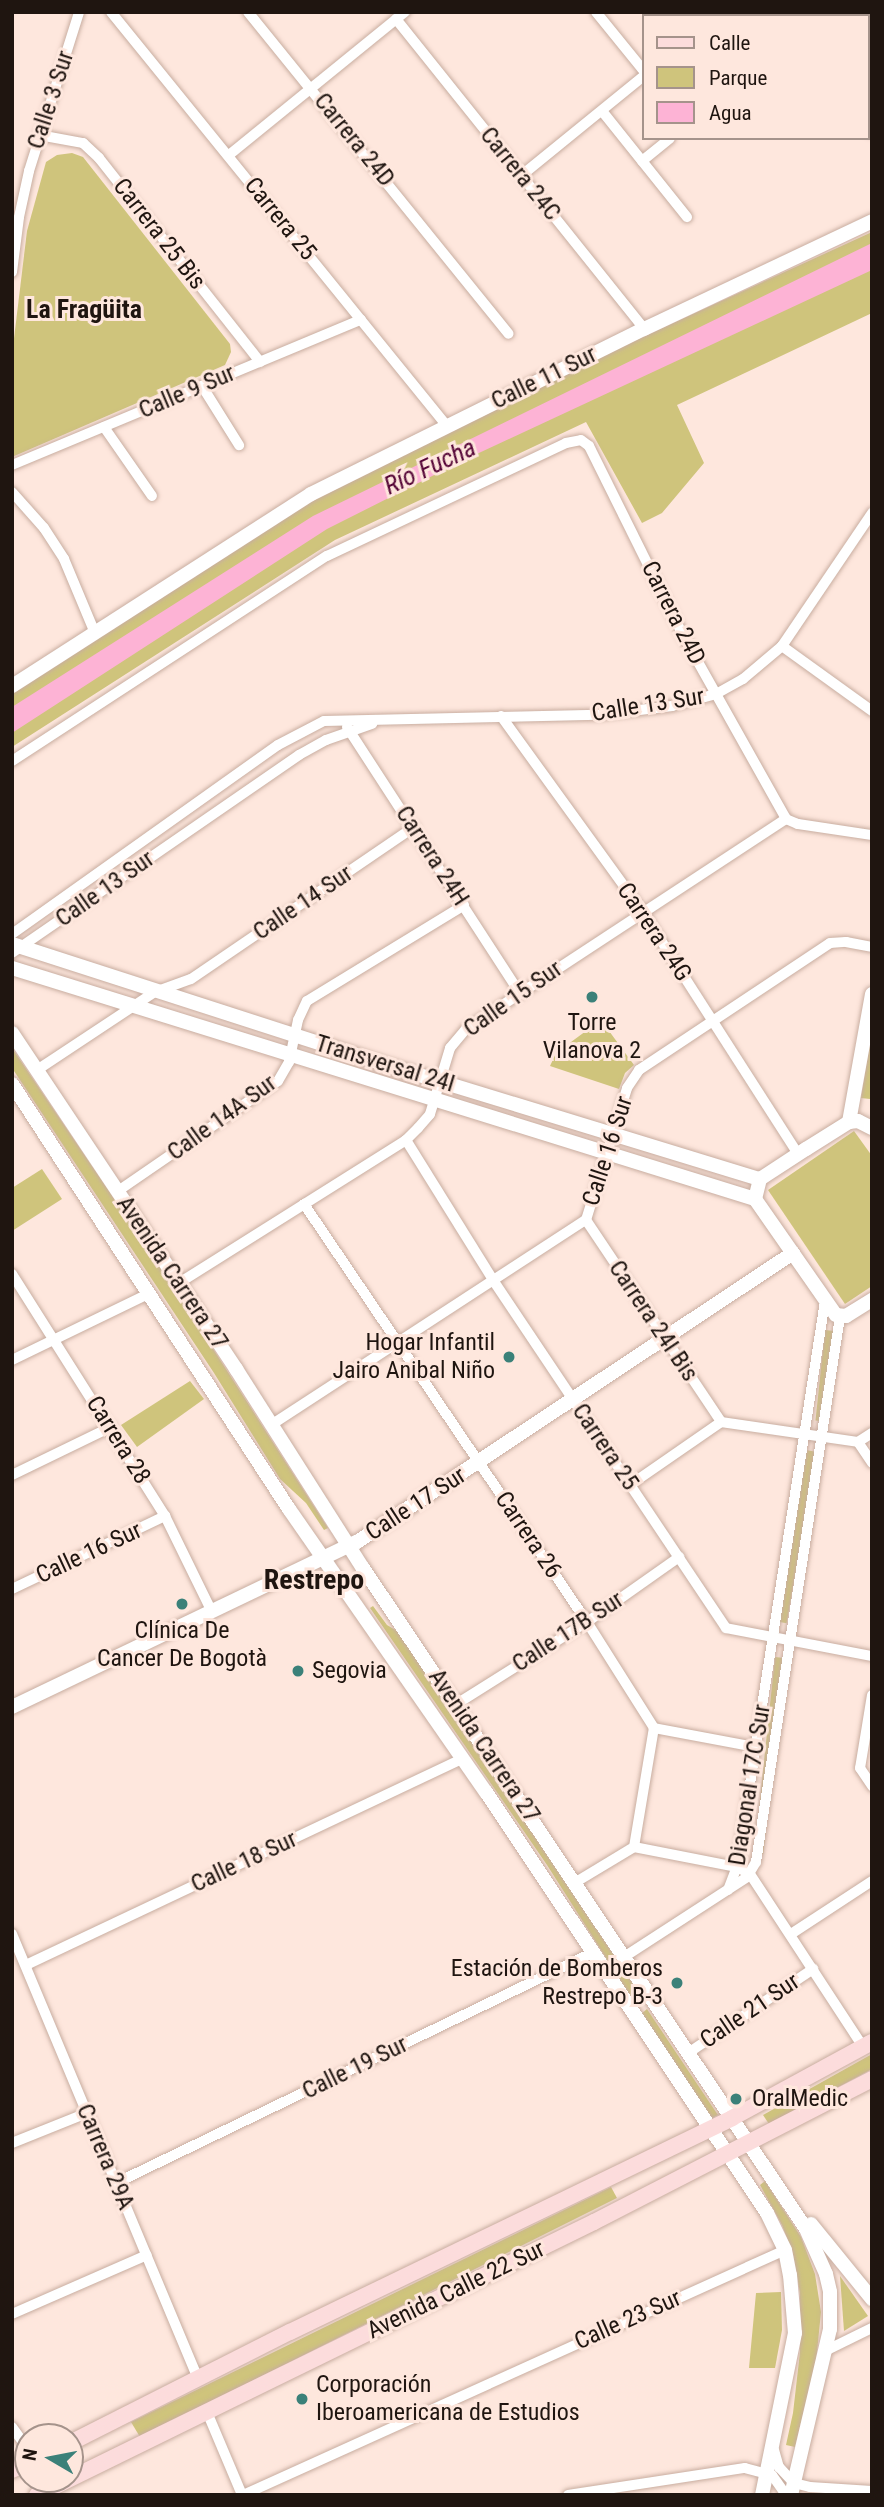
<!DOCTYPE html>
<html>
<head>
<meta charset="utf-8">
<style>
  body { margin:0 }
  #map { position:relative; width:884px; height:2507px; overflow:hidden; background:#fee7dd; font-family:"Roboto Condensed",sans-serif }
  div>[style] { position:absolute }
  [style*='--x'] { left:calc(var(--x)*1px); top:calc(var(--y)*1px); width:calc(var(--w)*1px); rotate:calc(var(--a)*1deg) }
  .green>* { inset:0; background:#cfc47c; transform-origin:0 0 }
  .water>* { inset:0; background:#fdb3d5 }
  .roads { filter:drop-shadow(0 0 2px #c8ada0) drop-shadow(0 0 2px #c8ada0) }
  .street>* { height:10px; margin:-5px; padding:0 5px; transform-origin:5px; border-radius:5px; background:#fff }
  .secondary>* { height:14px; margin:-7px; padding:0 7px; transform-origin:7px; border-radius:7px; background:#fff }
  .primary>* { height:16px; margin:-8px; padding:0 8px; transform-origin:8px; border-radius:8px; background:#fcdcdc }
  .dots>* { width:19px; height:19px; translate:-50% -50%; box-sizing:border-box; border:4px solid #fee7dd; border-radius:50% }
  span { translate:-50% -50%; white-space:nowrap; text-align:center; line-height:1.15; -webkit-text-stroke:6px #fee7dd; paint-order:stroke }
  .street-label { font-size:24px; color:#1f1510 }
  .poi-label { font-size:24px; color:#1f1510 }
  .right { translate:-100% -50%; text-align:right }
  .left { translate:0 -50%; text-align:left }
  .neighbourhood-label { font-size:26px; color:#1f1510; font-weight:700 }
  .water-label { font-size:26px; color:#570738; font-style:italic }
  .quarter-label { font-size:28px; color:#1f1510; font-weight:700 }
  .frame { position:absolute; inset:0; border:14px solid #1f1510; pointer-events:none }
  .legend { position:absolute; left:642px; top:14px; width:228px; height:126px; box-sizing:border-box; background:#fee7dd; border:2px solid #a5938b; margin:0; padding:9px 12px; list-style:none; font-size:21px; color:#1f1510 }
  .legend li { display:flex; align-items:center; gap:14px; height:35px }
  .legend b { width:35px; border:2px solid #a5938b }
  .north { position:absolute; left:14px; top:2423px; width:70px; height:70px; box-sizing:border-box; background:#fee7dd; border:2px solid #a5938b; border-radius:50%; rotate:280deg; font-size:19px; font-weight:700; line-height:28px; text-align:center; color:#1f1510 }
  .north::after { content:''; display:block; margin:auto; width:24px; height:32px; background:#3b8179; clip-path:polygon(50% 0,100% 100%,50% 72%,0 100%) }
</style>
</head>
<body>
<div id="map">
  <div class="green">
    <div style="clip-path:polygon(72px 153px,83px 157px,230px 344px,231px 352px,225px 365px,12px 457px,12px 355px,27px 231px,46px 162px,57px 155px)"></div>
    <div style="clip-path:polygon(872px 232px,872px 313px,677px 405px,704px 463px,662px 513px,642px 523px,586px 422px,335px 540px,12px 747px,12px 693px,295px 510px,601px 356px)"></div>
    <div style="clip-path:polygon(601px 1020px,634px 1065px,625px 1073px,619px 1089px,550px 1066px,556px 1053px)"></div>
    <div style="clip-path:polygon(872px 1030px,872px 1087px,870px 1099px,861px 1098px)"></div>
    <div style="clip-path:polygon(12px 1048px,163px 1271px,328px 1528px,324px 1530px,306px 1503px,280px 1479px,214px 1373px,12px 1068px)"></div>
    <div style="clip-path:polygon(854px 1131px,872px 1156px,872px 1286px,845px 1304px,768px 1190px)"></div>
    <div style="clip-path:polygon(42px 1169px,62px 1199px,12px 1231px,12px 1188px)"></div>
    <div style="left:825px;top:1330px;width:9px;height:91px;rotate:6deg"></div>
    <div style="clip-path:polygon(190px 1381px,204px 1399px,137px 1447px,121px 1425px)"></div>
    <div style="left:806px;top:1450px;width:11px;height:174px;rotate:10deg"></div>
    <div style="clip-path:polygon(373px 1606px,387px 1625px,397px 1631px,640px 1994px,632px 1999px,547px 1865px,370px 1608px)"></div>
    <div style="left:775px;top:1657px;width:9px;height:197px;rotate:6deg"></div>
    <div style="clip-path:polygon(647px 2009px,718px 2115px,712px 2118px,641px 2014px)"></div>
    <div style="clip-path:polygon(872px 2054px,872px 2069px,769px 2124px,763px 2115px)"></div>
    <div style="clip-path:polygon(765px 2181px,801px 2237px,815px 2274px,821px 2312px,816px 2362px,795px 2447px,786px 2445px,793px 2413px,800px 2352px,800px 2293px,793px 2254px,782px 2225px,760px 2185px)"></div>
    <div style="clip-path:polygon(611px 2187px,617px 2198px,140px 2437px,131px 2422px)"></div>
    <div style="clip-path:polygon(840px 2276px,868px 2316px,844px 2331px)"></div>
    <div style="clip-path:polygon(781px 2292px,782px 2330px,775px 2368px,749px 2368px,756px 2293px)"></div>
  </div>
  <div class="water">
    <div style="clip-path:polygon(872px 243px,872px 270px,466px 459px,327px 529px,12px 733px,12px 707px,313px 516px)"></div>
  </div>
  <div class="roads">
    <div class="street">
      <div style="--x:111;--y:12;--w:533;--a:50.94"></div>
      <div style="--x:248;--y:12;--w:414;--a:51"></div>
      <div style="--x:596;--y:12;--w:76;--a:50.9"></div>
      <div style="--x:861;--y:16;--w:6;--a:-45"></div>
      <div style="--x:396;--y:19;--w:397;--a:51.3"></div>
      <div style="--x:602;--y:111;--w:136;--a:51.3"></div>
      <div style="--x:39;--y:135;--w:45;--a:10.3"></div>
      <div style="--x:83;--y:143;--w:22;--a:43"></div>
      <div style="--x:99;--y:158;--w:260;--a:51.7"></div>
      <div style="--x:229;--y:155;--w:227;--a:-39.1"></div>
      <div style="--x:642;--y:161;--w:36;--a:-39"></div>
      <div style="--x:522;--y:175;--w:157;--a:-39.1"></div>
      <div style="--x:12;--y:272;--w:55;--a:-82.7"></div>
      <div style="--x:19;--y:217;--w:47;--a:-77.7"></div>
      <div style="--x:29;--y:171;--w:167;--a:-72.5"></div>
      <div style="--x:202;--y:386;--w:70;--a:57.9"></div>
      <div style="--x:104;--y:427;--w:84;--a:55.2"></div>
      <div style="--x:12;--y:465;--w:378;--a:-22.6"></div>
      <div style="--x:12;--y:492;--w:48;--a:48.4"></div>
      <div style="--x:44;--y:528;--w:37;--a:57"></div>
      <div style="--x:64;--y:559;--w:80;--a:67.3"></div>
      <div style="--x:782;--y:646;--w:111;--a:35.8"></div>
      <div style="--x:501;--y:716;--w:241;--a:54.1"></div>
      <div style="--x:642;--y:911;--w:289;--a:57.3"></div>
      <div style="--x:347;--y:727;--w:317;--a:57"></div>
      <div style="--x:12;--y:761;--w:376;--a:-33.1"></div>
      <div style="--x:327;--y:556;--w:264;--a:-25.3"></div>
      <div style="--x:566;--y:443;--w:15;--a:-11"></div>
      <div style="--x:581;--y:440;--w:10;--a:37"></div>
      <div style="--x:589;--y:446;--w:213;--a:63.6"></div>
      <div style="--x:684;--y:637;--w:209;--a:60.7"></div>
      <div style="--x:786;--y:819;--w:13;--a:23"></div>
      <div style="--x:798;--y:824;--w:75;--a:8.5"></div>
      <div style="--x:12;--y:934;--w:326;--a:-35.4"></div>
      <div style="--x:278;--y:745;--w:52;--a:-27.6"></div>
      <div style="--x:324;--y:721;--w:274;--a:-1.3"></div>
      <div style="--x:598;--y:715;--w:75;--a:-6.9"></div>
      <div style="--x:672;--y:706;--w:46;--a:-15.3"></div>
      <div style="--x:716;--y:694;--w:31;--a:-29"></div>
      <div style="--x:743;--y:679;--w:51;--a:-40.2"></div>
      <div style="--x:782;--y:646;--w:161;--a:-55.9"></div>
      <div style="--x:12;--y:953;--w:349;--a:-34.6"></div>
      <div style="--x:299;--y:755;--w:31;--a:-29"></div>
      <div style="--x:326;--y:740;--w:49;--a:-19.2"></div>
      <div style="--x:37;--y:1070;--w:141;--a:-33.5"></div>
      <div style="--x:155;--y:992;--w:38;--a:-20"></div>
      <div style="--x:191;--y:979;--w:270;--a:-34.3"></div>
      <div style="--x:406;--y:1140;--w:165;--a:58.1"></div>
      <div style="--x:493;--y:1280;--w:419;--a:56.2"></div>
      <div style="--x:726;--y:1628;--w:149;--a:10.9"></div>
      <div style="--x:118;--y:1191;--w:194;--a:-34.5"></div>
      <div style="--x:278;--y:1081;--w:22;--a:-60"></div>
      <div style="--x:289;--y:1062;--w:43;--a:-77.9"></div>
      <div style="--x:298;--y:1020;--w:21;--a:-65"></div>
      <div style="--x:307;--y:1001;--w:184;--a:-31.4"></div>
      <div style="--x:304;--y:1204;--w:505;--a:55.9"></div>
      <div style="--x:587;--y:1622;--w:125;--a:57.7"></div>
      <div style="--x:586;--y:1220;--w:243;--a:56.2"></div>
      <div style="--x:12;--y:1274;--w:286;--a:57.7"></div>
      <div style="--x:165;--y:1516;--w:107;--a:63.9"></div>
      <div style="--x:179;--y:1283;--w:268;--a:-32.2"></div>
      <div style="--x:406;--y:1140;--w:17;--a:-45"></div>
      <div style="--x:418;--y:1128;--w:18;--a:-49"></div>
      <div style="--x:430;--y:1114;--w:69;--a:-73.1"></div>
      <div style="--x:450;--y:1048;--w:25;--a:-50"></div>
      <div style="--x:466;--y:1029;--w:383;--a:-33.3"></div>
      <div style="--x:12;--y:1360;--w:153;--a:-25.9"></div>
      <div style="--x:721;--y:1422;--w:138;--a:8.3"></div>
      <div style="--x:858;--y:1442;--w:17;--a:-33"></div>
      <div style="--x:271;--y:1425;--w:376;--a:-33.1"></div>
      <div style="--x:586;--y:1220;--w:138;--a:-72.7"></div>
      <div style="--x:627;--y:1088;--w:22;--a:-56"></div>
      <div style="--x:639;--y:1070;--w:229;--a:-33.6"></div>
      <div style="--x:830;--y:943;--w:16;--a:-4"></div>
      <div style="--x:846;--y:942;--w:26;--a:11"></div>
      <div style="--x:858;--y:1442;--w:25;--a:56"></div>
      <div style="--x:12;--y:1475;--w:110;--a:-25.9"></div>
      <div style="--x:630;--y:1485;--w:111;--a:-34.7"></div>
      <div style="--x:12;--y:1589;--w:170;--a:-25.5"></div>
      <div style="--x:872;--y:1695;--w:74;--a:99.3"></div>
      <div style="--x:860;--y:1768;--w:22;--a:56"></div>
      <div style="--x:455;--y:1705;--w:156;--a:-32.2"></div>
      <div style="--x:587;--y:1622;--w:113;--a:-35.2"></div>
      <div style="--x:654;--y:1728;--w:104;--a:10.6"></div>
      <div style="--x:634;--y:1847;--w:105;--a:11"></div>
      <div style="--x:737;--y:1867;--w:15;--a:28"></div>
      <div style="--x:750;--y:1874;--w:207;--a:56.8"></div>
      <div style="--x:634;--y:1847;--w:121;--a:-80.5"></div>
      <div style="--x:576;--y:1882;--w:68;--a:-31.1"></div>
      <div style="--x:728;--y:1890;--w:25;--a:-69"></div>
      <div style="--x:737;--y:1867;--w:573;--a:-81.16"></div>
      <div style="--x:12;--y:1934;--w:484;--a:67.3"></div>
      <div style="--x:791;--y:1934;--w:97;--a:-33.2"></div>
      <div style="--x:624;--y:1957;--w:147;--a:-33"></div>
      <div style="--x:747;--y:1877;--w:17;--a:-59"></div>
      <div style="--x:756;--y:1862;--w:551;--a:-81.24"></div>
      <div style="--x:26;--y:1965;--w:484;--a:-25.3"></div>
      <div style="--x:688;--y:2053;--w:151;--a:-33.9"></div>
      <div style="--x:12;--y:2143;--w:81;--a:-21.8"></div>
      <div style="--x:116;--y:2183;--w:529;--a:-25.79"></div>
      <div style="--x:12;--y:2314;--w:147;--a:-23.6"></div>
      <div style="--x:827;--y:2350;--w:50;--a:-26.1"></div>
      <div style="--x:207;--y:2412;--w:90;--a:67.1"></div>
      <div style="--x:12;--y:2427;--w:27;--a:54"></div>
      <div style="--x:774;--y:2450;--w:18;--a:74"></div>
      <div style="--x:779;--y:2467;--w:22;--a:47"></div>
      <div style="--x:794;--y:2483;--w:16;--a:14"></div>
      <div style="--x:810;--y:2487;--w:62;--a:3.7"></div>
      <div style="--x:243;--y:2495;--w:595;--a:-24.32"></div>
      <div style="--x:568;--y:2495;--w:179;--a:-8.7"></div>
      <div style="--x:745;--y:2468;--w:28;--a:15"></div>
      <div style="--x:772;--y:2475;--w:24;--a:55"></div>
    </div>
    <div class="secondary">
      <div style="--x:767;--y:12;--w:5;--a:53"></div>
      <div style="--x:793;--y:12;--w:5;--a:53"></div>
      <div style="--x:868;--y:100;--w:5;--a:37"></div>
      <div style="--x:868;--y:126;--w:6;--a:45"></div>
      <div style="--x:12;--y:686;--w:355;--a:-32.7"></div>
      <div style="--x:311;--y:494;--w:372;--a:-26.4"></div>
      <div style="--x:644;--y:329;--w:252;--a:-25.3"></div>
      <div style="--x:12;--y:944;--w:387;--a:17.9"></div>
      <div style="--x:380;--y:1063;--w:397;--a:17"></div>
      <div style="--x:12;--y:968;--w:778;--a:17.27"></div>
      <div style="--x:12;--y:1033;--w:404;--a:56.3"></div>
      <div style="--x:236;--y:1369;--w:236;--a:57.5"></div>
      <div style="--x:363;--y:1568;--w:796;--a:56.17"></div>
      <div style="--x:806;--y:2229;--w:49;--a:66"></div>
      <div style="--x:826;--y:2274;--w:18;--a:77"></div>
      <div style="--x:830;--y:2292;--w:37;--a:90"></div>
      <div style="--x:830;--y:2329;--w:171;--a:103.2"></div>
      <div style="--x:12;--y:1084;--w:507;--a:56.91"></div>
      <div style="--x:289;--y:1509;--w:345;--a:55.2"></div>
      <div style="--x:486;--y:1792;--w:506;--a:56.28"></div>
      <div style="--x:767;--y:2213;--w:41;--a:64.1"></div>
      <div style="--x:785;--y:2250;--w:25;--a:79"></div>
      <div style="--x:790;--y:2275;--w:58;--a:85.1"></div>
      <div style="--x:795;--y:2333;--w:165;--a:101.5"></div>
      <div style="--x:849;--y:1122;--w:130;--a:-79.8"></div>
      <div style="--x:755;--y:1199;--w:141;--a:55.1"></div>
      <div style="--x:836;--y:1315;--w:10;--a:6"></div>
      <div style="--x:846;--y:1316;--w:31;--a:-32"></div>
      <div style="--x:755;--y:1199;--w:21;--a:-76"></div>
      <div style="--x:760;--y:1179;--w:55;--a:-33.1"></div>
      <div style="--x:806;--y:1149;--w:51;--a:-32.1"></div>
      <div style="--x:849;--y:1122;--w:9;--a:-6"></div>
      <div style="--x:858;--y:1121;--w:16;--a:27"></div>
      <div style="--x:12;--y:1707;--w:382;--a:-25.6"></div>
      <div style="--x:357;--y:1542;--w:523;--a:-33.54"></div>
      <div style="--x:811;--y:2224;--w:97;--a:50.9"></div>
    </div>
    <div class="primary">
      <div style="--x:70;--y:2443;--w:246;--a:-26.8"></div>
      <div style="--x:290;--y:2332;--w:491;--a:-25.8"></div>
      <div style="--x:732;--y:2118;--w:159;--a:-28.5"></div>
      <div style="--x:12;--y:2470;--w:17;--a:-24"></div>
      <div style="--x:37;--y:2495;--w:620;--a:-26.11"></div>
      <div style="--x:594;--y:2222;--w:313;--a:-27.2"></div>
    </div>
  </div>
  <div class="dots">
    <div style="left:592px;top:997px;background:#3b8179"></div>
    <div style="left:509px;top:1357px;background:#3b8179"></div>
    <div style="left:182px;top:1604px;background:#3b8179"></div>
    <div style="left:298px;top:1671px;background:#3b8179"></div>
    <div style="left:677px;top:1983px;background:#3b8179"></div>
    <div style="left:736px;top:2099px;background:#3b8179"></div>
    <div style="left:302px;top:2399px;background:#3b8179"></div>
  </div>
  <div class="street-label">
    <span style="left:51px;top:100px;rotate:-72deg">Calle 3 Sur</span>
    <span style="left:354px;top:140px;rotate:51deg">Carrera 24D</span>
    <span style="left:520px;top:174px;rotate:51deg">Carrera 24C</span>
    <span style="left:280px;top:219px;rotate:51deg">Carrera 25</span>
    <span style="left:159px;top:234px;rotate:52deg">Carrera 25 Bis</span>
    <span style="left:544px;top:378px;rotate:-26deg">Calle 11 Sur</span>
    <span style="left:187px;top:392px;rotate:-23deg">Calle 9 Sur</span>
    <span style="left:673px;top:613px;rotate:63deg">Carrera 24D</span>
    <span style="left:648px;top:705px;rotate:-9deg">Calle 13 Sur</span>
    <span style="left:432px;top:856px;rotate:57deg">Carrera 24H</span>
    <span style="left:105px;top:889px;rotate:-35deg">Calle 13 Sur</span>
    <span style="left:303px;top:903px;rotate:-34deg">Calle 14 Sur</span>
    <span style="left:654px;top:932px;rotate:56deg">Carrera 24G</span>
    <span style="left:513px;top:999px;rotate:-35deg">Calle 15 Sur</span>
    <span style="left:385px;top:1064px;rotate:17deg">Transversal 24I</span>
    <span style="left:222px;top:1118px;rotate:-36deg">Calle 14A Sur</span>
    <span style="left:608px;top:1151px;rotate:-72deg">Calle 16 Sur</span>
    <span style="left:172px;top:1273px;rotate:56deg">Avenida Carrera 27</span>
    <span style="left:653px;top:1321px;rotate:56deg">Carrera 24I Bis</span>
    <span style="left:118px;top:1440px;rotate:58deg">Carrera 28</span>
    <span style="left:605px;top:1447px;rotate:56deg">Carrera 25</span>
    <span style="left:416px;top:1504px;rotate:-33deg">Calle 17 Sur</span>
    <span style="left:528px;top:1535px;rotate:56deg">Carrera 26</span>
    <span style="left:89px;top:1553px;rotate:-25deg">Calle 16 Sur</span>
    <span style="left:568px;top:1632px;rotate:-33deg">Calle 17B Sur</span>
    <span style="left:484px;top:1746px;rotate:56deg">Avenida Carrera 27</span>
    <span style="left:750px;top:1785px;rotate:-81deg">Diagonal 17C Sur</span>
    <span style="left:244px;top:1862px;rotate:-25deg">Calle 18 Sur</span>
    <span style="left:750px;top:2011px;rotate:-34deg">Calle 21 Sur</span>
    <span style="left:355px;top:2068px;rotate:-26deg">Calle 19 Sur</span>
    <span style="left:105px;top:2157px;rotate:67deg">Carrera 29A</span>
    <span style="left:456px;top:2290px;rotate:-26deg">Avenida Calle 22 Sur</span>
    <span style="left:628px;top:2320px;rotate:-24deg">Calle 23 Sur</span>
  </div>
  <div class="poi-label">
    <span style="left:592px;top:1037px">Torre<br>Vilanova 2</span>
    <span class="right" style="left:495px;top:1357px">Hogar Infantil<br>Jairo Anibal Niño</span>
    <span style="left:182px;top:1645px">Clínica De<br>Cancer De Bogotà</span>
    <span class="left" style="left:312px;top:1671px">Segovia</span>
    <span class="right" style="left:663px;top:1983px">Estación de Bomberos<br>Restrepo B-3</span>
    <span class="left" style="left:752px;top:2099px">OralMedic</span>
    <span class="left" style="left:316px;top:2399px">Corporación<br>Iberoamericana de Estudios</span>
  </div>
  <div class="neighbourhood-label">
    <span style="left:84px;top:310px">La Fragüita</span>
  </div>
  <div class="water-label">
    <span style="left:430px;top:467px;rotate:-25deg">Río Fucha</span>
  </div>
  <div class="quarter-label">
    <span style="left:314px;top:1580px">Restrepo</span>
  </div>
  <div class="frame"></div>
  <ul class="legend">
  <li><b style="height:9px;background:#fcdcdc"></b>Calle</li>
  <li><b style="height:19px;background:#cfc47c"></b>Parque</li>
  <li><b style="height:19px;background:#fdb3d5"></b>Agua</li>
  </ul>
  <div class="north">N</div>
</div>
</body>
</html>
